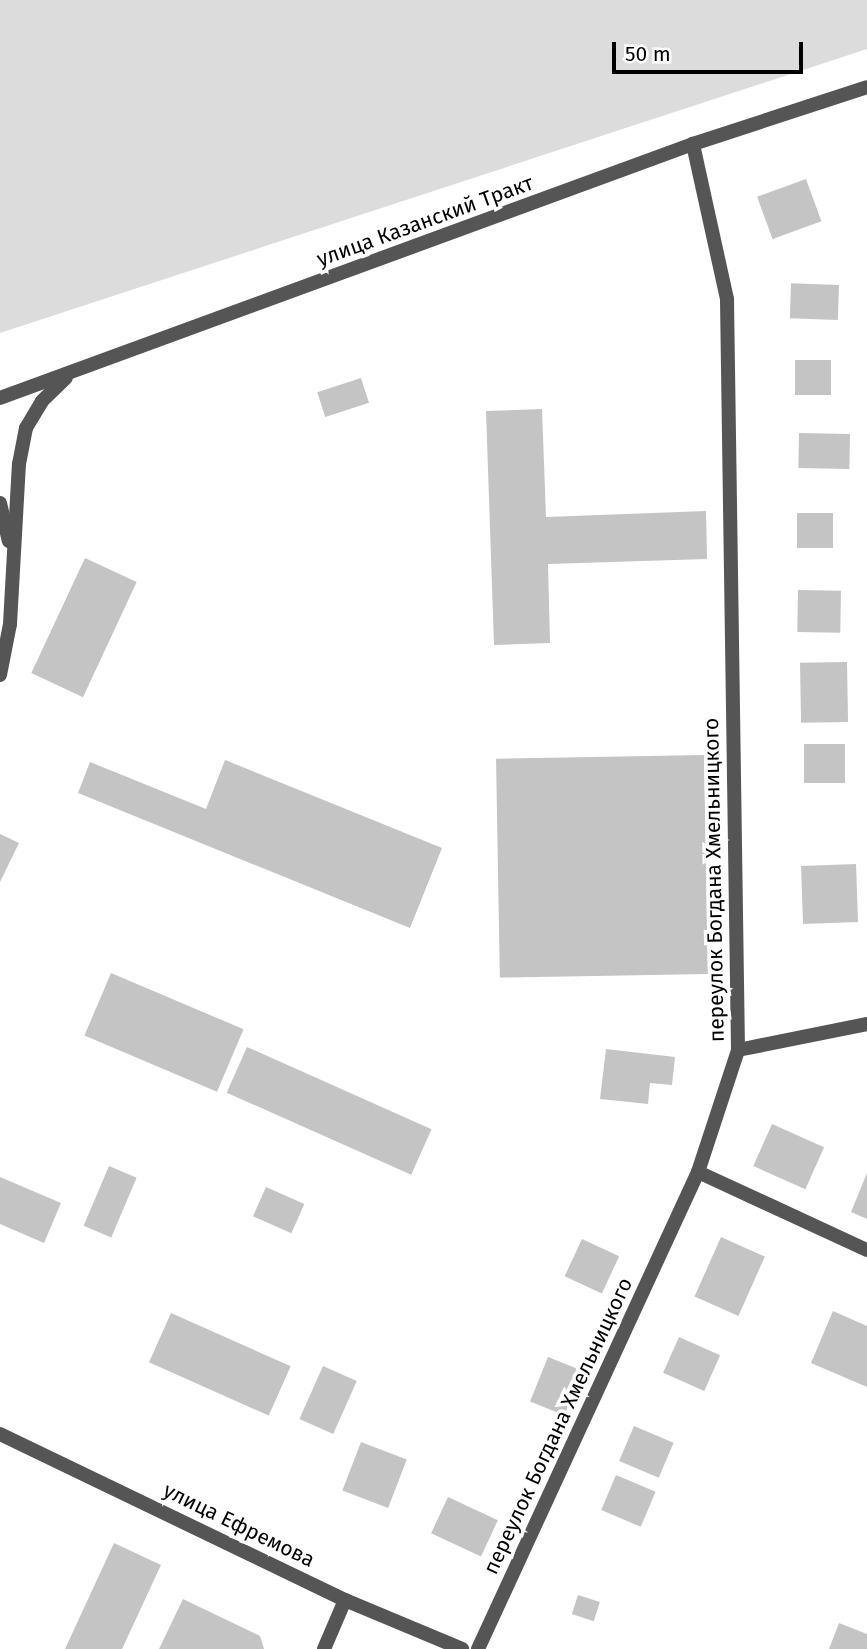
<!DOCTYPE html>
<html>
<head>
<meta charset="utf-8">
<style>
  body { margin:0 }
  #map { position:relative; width:867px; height:1649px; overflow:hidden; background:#fff; font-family:"Fira Sans",sans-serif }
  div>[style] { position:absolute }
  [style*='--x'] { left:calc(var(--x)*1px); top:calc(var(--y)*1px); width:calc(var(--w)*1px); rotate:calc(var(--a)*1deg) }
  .green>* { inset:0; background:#dcdcdc }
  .building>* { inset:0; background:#c4c4c4; transform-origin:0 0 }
  .minor>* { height:14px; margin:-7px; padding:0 7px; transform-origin:7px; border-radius:7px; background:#555 }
  .tertiary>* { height:14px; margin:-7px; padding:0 7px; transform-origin:7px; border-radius:7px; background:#555 }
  span { translate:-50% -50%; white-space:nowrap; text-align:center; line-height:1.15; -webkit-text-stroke:7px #fff; paint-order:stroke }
  .street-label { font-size:21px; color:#000 }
  .scale { position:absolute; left:612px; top:42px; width:191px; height:32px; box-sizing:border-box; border:4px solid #000; border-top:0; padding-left:9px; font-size:21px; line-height:24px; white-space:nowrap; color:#000; -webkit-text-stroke:5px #fff; paint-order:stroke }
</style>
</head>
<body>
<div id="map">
  <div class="green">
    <div style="clip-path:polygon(0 0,867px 0,867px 49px,0 333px)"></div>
  </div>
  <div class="building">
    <div style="left:806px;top:179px;width:45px;height:52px;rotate:70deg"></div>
    <div style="left:839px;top:285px;width:35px;height:48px;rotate:92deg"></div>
    <div style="left:795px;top:360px;width:36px;height:35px"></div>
    <div style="left:361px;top:378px;width:26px;height:46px;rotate:72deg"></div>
    <div style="clip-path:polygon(542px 409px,546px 517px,706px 511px,707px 559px,548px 564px,550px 643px,494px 645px,486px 411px)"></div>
    <div style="left:799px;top:433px;width:51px;height:35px;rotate:1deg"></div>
    <div style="left:797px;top:513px;width:36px;height:35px"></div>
    <div style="left:85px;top:558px;width:57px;height:127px;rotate:25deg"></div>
    <div style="left:798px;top:590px;width:43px;height:42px;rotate:1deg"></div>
    <div style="left:847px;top:662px;width:60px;height:47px;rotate:89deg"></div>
    <div style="left:804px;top:744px;width:41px;height:39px"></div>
    <div style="left:704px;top:755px;width:219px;height:208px;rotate:89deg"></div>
    <div style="clip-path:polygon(225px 760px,442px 848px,410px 928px,78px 793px,90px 762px,206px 809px)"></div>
    <div style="clip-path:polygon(0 834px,19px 843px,0 882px)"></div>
    <div style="left:856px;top:864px;width:58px;height:55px;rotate:88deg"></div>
    <div style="left:111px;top:973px;width:144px;height:68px;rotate:23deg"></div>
    <div style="left:247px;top:1047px;width:202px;height:50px;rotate:24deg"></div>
    <div style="clip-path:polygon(606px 1049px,675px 1057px,672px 1085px,650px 1083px,648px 1104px,600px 1099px)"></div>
    <div style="left:772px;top:1124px;width:57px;height:46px;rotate:24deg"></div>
    <div style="left:109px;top:1166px;width:30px;height:65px;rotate:23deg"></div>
    <div style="clip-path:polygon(867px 1173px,867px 1219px,851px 1212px)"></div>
    <div style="clip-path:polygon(0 1177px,61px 1203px,44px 1243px,0 1224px)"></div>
    <div style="left:266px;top:1187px;width:42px;height:32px;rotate:24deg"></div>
    <div style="left:721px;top:1237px;width:48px;height:65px;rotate:24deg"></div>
    <div style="left:582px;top:1239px;width:41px;height:41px;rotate:25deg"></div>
    <div style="clip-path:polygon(833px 1311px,867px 1326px,867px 1387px,811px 1363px)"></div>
    <div style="left:171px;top:1313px;width:131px;height:54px;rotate:24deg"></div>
    <div style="left:679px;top:1337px;width:45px;height:39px;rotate:24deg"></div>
    <div style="left:548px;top:1357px;width:37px;height:48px;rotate:22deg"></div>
    <div style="left:323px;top:1366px;width:37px;height:58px;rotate:24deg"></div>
    <div style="left:634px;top:1426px;width:43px;height:38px;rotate:23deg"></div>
    <div style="left:361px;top:1442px;width:49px;height:52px;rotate:21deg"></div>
    <div style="left:616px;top:1475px;width:43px;height:38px;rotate:23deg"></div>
    <div style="left:448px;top:1497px;width:55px;height:40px;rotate:25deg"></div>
    <div style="clip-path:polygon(114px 1543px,161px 1565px,122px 1649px,65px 1649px)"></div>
    <div style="left:578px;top:1595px;width:23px;height:20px;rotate:18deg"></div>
    <div style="clip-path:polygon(183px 1599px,260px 1636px,264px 1649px,159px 1649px)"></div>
    <div style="clip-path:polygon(839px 1623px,867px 1634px,867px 1649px,829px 1649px)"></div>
  </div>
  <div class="minor">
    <div style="--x:0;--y:398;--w:738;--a:-20.13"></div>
    <div style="--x:693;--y:144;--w:183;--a:-18.1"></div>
    <div style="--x:0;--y:503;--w:39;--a:77"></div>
    <div style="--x:0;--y:675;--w:52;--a:-78.9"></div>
    <div style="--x:10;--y:624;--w:160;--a:-86.8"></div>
    <div style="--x:19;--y:464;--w:37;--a:-79"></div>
    <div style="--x:26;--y:428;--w:31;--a:-59"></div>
    <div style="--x:42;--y:401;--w:33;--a:-44"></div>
    <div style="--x:738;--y:1050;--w:132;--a:-11.4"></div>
    <div style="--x:698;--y:1172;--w:186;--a:24.8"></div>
    <div style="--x:324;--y:1649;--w:53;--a:-66.8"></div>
    <div style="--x:478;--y:1649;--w:525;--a:-65.24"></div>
    <div style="--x:698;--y:1172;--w:128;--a:-71.8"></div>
    <div style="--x:738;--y:1050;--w:751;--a:-90.84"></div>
    <div style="--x:727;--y:299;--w:159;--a:-102.4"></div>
  </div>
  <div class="tertiary">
    <div style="--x:0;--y:1434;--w:383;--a:25.7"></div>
    <div style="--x:345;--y:1600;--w:127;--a:22.7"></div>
  </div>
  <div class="street-label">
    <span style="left:425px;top:221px;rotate:-20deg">улица Казанский Тракт</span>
    <span style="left:714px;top:880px;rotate:-91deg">переулок Богдана Хмельницкого</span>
    <span style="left:558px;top:1426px;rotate:-65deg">переулок Богдана Хмельницкого</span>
    <span style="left:239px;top:1525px;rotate:26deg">улица Ефремова</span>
  </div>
  <div class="scale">50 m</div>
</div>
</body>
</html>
